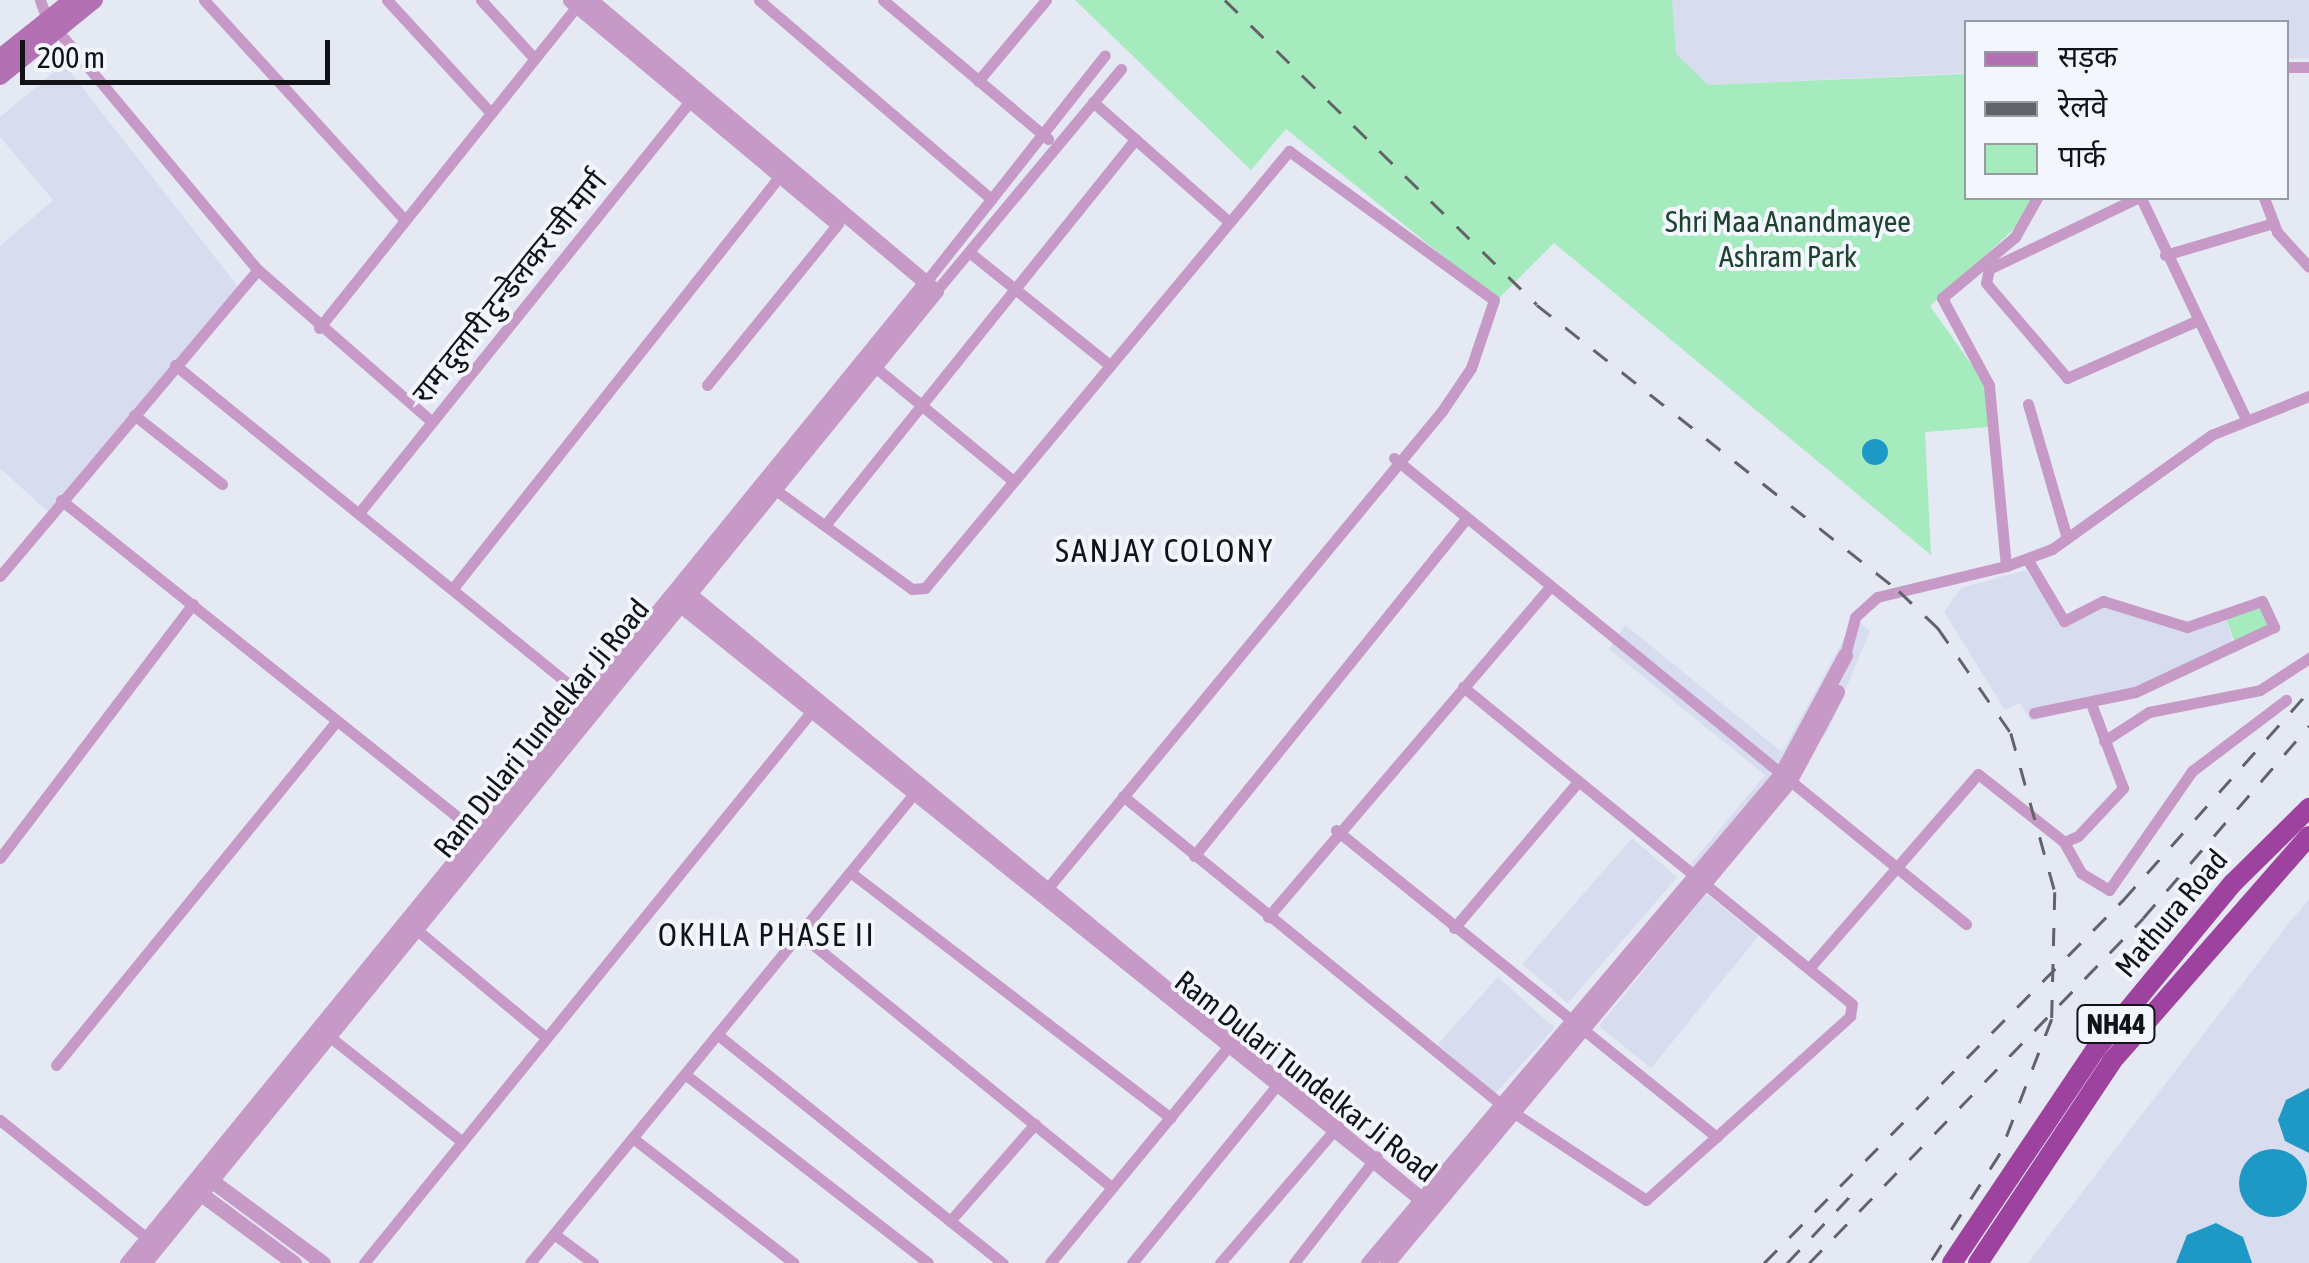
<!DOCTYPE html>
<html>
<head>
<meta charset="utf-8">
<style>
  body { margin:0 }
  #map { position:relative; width:2309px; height:1263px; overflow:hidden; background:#e5e9f3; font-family:"Asap Condensed","Noto Sans Devanagari",sans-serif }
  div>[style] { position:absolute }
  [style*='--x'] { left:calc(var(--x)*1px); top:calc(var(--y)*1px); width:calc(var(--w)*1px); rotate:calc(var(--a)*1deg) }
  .built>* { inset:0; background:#d7ddef; transform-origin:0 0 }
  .green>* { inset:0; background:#a5ebbd }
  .water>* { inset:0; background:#1e98c5 }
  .round { border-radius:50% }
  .minor>* { height:11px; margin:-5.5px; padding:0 5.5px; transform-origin:5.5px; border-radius:5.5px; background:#c699c6 }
  .tertiary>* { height:15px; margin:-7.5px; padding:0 7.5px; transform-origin:7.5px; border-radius:7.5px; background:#c699c6 }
  .secondary>* { height:18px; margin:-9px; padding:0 9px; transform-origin:9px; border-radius:9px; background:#b371b3 }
  .trunk>* { height:20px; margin:-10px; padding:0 10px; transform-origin:10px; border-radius:10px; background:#9d429f }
  .rail>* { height:2.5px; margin-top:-1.25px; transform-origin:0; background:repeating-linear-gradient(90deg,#616369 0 18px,transparent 0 36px) }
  span { translate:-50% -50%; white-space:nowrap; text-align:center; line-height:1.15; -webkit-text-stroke:8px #f3f6fe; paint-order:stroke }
  .shield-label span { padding:2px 8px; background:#f3f6fe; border:2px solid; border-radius:8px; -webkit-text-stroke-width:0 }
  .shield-label { font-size:28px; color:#121317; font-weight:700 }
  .park-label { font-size:30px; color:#1d432c }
  .street-label { font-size:30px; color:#121317 }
  .neighbourhood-label { font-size:32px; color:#121317; letter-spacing:2.5px }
  .legend { position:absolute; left:1964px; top:20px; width:325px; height:180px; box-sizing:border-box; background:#f3f6fe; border:2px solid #999ba2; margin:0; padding:12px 18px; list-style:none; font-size:30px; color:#121317 }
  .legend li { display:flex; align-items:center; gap:20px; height:50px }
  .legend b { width:50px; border:2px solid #999ba2 }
  .scale { position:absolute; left:20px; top:40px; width:310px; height:45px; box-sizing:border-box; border:5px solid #121317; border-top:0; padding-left:12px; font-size:30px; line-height:35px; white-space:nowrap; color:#121317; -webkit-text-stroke:8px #f3f6fe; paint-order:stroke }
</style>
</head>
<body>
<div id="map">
  <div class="built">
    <div style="clip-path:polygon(1671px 0,2309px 0,2309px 58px,2287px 59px,2286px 22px,1966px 22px,1966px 73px,1708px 85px,1675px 56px)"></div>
    <div style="clip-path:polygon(64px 64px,239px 288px,48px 512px,0 468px,0 246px,53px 200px,0 137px,0 117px)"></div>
    <div style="clip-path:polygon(2026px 570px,2063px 627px,2103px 605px,2186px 630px,2226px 616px,2233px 644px,2140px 695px,2031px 721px,2020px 703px,2005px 710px,1944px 612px,1961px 588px)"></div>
    <div style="clip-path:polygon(1855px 619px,1870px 631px,1829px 729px,1713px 886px,1689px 866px,1765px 775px,1609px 649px,1625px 625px,1782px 752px)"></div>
    <div style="left:1632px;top:838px;width:60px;height:167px;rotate:41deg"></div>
    <div style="left:1706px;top:894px;width:67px;height:170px;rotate:39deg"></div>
    <div style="clip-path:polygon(2309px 900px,2309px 1263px,2028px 1263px,2292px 919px)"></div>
    <div style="left:1498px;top:977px;width:76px;height:90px;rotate:42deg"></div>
  </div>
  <div class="green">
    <div style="clip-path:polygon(1075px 0,1672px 0,1676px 54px,1708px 85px,1966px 74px,1966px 198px,2037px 198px,2039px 206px,1930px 306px,1986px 385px,1988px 427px,1925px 432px,1931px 555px,1554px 243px,1497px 300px,1286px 129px,1251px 170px)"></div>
    <div style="clip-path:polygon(2262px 607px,2269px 625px,2235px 643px,2226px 618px)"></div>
  </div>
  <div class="water">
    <div class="round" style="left:1862px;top:439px;width:26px;height:26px"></div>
    <div style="clip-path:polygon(2309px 1088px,2309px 1153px,2285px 1141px,2278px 1120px,2286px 1100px)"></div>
    <div class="round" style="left:2239px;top:1149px;width:68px;height:68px"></div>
    <div style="clip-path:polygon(2216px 1223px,2243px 1237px,2252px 1263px,2176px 1263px,2187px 1235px)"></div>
  </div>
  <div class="minor">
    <div style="--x:40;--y:0;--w:23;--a:70"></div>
    <div style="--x:204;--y:0;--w:295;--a:47.6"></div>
    <div style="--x:387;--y:0;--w:151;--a:47.4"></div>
    <div style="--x:481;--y:0;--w:77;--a:47.6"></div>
    <div style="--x:759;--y:0;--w:306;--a:40.6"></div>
    <div style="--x:883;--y:0;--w:216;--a:40.1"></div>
    <div style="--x:58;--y:31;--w:312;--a:50.1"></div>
    <div style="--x:258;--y:270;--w:231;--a:41.1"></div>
    <div style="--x:2286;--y:67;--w:23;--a:0"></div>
    <div style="--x:978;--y:81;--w:106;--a:-50"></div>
    <div style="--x:1093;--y:102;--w:179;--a:41.4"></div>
    <div style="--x:2137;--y:198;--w:164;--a:154.4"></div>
    <div style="--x:1989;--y:269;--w:14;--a:102"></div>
    <div style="--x:1986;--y:283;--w:125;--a:49.5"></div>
    <div style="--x:2067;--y:378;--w:139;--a:-23.8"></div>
    <div style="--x:2141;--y:198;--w:242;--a:64.6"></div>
    <div style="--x:2264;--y:198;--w:36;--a:69"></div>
    <div style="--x:2277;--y:232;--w:47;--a:47.6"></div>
    <div style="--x:969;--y:252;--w:177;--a:38.8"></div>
    <div style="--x:2165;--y:255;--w:113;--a:-16.5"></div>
    <div style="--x:925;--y:283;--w:290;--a:-51.7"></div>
    <div style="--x:936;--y:291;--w:289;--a:-50.2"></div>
    <div style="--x:319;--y:328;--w:416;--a:-51.3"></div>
    <div style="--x:175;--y:365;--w:537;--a:39.03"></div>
    <div style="--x:875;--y:367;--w:178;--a:39.5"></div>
    <div style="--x:707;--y:385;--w:208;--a:-50.9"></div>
    <div style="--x:2028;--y:404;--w:136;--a:73.8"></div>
    <div style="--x:134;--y:415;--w:112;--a:38.1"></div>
    <div style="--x:1394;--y:458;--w:738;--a:39.17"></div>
    <div style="--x:777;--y:491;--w:167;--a:36"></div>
    <div style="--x:912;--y:589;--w:13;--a:-4"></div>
    <div style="--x:925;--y:588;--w:569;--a:-50.21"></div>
    <div style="--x:1289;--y:151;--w:253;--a:36"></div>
    <div style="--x:1494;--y:300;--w:72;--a:108.7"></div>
    <div style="--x:1471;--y:368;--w:52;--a:124"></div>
    <div style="--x:1442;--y:411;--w:626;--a:129.56"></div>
    <div style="--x:61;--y:500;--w:541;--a:38.63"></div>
    <div style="--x:359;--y:513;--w:536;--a:-51.21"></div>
    <div style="--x:826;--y:524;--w:494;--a:-51.2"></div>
    <div style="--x:2029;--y:562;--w:69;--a:59.3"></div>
    <div style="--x:2064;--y:621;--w:44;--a:-27.1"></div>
    <div style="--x:2103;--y:601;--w:88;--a:17.2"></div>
    <div style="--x:2187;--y:627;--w:79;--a:-19.1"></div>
    <div style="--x:2262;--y:601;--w:29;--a:65"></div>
    <div style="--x:2274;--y:627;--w:153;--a:154.9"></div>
    <div style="--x:2135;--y:692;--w:103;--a:168.3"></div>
    <div style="--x:2006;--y:566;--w:49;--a:-20.3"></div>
    <div style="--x:2052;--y:549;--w:196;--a:-35.6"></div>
    <div style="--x:2211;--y:435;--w:105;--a:-21.7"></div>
    <div style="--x:0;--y:576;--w:400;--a:-49.9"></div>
    <div style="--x:454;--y:587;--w:523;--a:-51.6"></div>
    <div style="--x:1845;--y:655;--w:39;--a:-75"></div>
    <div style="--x:1855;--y:617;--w:30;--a:-42"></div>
    <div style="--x:1877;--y:597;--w:133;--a:-13.5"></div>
    <div style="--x:2006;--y:566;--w:182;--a:-95.4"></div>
    <div style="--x:1989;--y:385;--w:99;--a:-118.4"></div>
    <div style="--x:1942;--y:298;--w:95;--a:-39.9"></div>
    <div style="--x:2015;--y:237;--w:45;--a:-60.6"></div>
    <div style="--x:2104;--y:741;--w:54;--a:-32.8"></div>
    <div style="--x:2149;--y:712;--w:113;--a:-11.2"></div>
    <div style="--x:2260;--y:690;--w:59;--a:-33.1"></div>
    <div style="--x:1123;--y:796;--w:485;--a:39.2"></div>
    <div style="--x:1499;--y:1103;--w:176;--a:33.4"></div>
    <div style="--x:1646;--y:1200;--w:275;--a:-42"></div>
    <div style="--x:1850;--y:1016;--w:12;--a:-81"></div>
    <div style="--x:1852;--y:1004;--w:502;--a:-140.82"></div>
    <div style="--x:1336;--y:830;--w:489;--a:38.9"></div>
    <div style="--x:2064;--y:842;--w:35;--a:61"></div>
    <div style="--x:2081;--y:873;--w:33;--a:31"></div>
    <div style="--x:2109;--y:890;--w:145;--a:-55.1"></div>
    <div style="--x:2192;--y:771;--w:118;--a:-37.1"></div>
    <div style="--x:1194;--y:856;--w:432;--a:-51.1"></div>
    <div style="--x:0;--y:858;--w:319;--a:-52.8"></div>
    <div style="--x:850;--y:872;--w:404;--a:37.5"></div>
    <div style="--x:1268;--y:917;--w:431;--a:-49.5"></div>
    <div style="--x:411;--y:925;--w:170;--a:39.8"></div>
    <div style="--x:1454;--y:928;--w:192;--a:-49.7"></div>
    <div style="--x:800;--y:934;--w:402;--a:39.1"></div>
    <div style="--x:1811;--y:966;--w:254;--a:-49"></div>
    <div style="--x:1978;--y:774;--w:110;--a:38.3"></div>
    <div style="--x:2064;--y:842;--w:15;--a:-23"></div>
    <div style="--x:2078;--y:836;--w:66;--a:-46.8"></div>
    <div style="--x:2123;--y:788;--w:88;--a:-110.7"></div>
    <div style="--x:325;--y:1033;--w:172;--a:38.4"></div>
    <div style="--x:718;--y:1035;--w:365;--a:38.7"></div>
    <div style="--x:56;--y:1065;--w:444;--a:-50.8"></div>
    <div style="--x:686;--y:1075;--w:306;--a:37.8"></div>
    <div style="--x:0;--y:1120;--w:189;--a:38.8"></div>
    <div style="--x:634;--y:1139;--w:202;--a:37.8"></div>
    <div style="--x:950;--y:1221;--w:129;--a:-48.8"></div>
    <div style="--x:554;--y:1234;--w:49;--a:36.6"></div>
    <div style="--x:364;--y:1263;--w:716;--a:-50.95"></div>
    <div style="--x:530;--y:1263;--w:611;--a:-50.71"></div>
    <div style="--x:1050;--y:1263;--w:289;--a:-50.5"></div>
    <div style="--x:1132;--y:1263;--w:225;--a:-50.8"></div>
    <div style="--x:1220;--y:1263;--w:181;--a:-49.3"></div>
    <div style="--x:1294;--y:1263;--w:135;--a:-52.2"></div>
  </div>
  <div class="tertiary">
    <div style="--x:570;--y:0;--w:343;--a:39.9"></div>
    <div style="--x:682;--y:588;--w:972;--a:39.57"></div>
    <div style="--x:673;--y:599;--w:972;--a:38.73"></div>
    <div style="--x:204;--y:1175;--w:148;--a:36.5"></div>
    <div style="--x:193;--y:1188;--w:126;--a:36.6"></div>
    <div style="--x:127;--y:1263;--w:1264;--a:-50.84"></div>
    <div style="--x:144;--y:1263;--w:1254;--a:-50.83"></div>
    <div style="--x:936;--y:291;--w:452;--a:-139.9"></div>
    <div style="--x:1368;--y:1263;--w:640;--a:-49.82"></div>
    <div style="--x:1781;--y:774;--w:135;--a:-61.7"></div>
    <div style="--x:1387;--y:1263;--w:629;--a:-50.16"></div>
    <div style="--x:1790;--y:780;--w:100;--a:-61.9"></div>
  </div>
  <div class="secondary">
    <div style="--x:0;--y:58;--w:93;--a:-38.5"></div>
    <div style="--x:0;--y:76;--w:121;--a:-39"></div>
  </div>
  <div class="trunk">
    <div style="--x:1952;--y:1263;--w:258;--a:-56.1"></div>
    <div style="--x:2096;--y:1049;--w:215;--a:-50.5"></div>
    <div style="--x:2233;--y:883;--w:107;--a:-44.6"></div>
    <div style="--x:1978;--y:1263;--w:242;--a:-56.4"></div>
    <div style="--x:2112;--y:1061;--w:299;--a:-48.8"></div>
  </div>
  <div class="rail">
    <div style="--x:1225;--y:0;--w:436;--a:44.3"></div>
    <div style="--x:1537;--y:305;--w:461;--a:38.3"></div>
    <div style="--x:1899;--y:591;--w:54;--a:43.5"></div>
    <div style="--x:1938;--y:628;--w:128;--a:55.2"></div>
    <div style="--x:2011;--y:733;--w:165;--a:74.5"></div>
    <div style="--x:2055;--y:892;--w:127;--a:91.4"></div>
    <div style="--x:2052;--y:1019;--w:145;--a:111.1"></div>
    <div style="--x:2000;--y:1154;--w:130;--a:122.7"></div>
    <div style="--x:1764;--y:1263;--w:511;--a:-45.32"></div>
    <div style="--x:2123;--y:900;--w:280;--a:-48.3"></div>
    <div style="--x:1787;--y:1263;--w:95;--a:-46.7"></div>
    <div style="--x:1809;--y:1263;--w:480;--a:-45.9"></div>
    <div style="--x:2143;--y:918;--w:254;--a:-49.2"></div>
  </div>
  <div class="shield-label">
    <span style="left:2116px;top:1024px">NH44</span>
  </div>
  <div class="park-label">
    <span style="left:1788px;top:238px">Shri Maa Anandmayee<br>Ashram Park</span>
  </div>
  <div class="street-label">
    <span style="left:509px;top:287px;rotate:-51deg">राम दुलारी टुन्डेलकर जी मार्ग</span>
    <span style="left:541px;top:728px;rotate:-51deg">Ram Dulari Tundelkar Ji Road</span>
    <span style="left:2171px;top:913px;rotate:-50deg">Mathura Road</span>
    <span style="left:1306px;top:1076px;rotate:38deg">Ram Dulari Tundelkar Ji Road</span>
  </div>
  <div class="neighbourhood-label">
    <span style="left:1165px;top:551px">SANJAY COLONY</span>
    <span style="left:767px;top:935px">OKHLA PHASE II</span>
  </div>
  <ul class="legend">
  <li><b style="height:12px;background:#b371b3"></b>सड़क</li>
  <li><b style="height:12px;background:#616369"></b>रेलवे</li>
  <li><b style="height:28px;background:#a5ebbd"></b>पार्क</li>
  </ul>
  <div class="scale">200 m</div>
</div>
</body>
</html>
